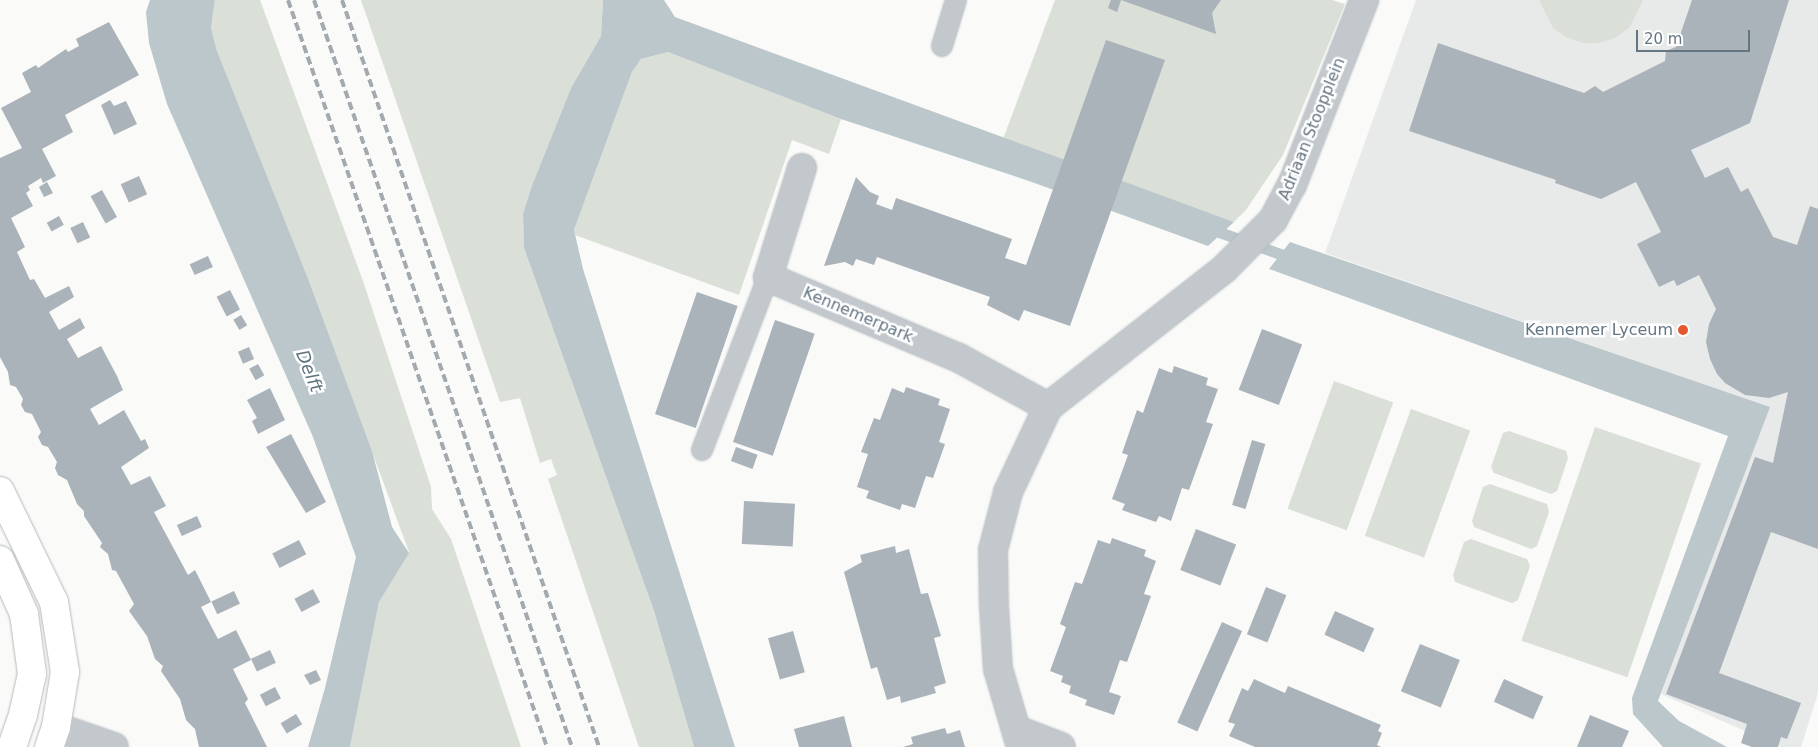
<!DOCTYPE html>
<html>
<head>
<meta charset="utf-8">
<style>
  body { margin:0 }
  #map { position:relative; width:1818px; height:747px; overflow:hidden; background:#fafaf8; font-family:"DejaVu Sans",sans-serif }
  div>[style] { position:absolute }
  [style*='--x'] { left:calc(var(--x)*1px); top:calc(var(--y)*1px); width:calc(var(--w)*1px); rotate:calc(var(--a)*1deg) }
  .built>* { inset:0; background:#e8e9e9 }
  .green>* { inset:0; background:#dadfd7; transform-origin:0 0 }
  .water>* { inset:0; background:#bbc7cb }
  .stream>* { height:11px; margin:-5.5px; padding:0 5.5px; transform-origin:5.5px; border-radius:5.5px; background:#bbc7cb }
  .building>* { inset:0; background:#aab3b9; transform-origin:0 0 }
  .roads { filter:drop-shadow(0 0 1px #b3babf) drop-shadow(0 0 1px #b3babf) }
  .service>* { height:20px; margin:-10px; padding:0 10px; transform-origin:10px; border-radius:10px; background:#c3c8cc }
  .minor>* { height:28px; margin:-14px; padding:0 14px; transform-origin:14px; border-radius:14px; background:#c3c8cc }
  .secondary>* { height:28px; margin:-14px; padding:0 14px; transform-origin:14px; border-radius:14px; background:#fff }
  .rail>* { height:4px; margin-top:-2px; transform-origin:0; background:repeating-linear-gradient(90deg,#a2aab0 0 8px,transparent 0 12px) }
  .dots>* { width:14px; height:14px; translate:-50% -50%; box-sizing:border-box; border:2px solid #fff; border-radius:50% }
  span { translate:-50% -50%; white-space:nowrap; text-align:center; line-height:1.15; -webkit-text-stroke:5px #fff; paint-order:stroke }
  .street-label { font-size:16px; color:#657683 }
  .poi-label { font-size:16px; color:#657683 }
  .right { translate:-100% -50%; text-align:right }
  .water-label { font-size:18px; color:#60757c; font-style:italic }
  .scale { position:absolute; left:1636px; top:30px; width:114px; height:22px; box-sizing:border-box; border:2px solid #657683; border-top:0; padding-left:6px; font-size:15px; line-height:18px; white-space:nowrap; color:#657683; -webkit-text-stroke:4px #fff; paint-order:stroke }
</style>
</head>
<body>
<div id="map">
  <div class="built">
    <div style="clip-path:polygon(1416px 0,1818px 0,1818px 693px,1801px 747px,1781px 747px,1661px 694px,1769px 407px,1325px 253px)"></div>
  </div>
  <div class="green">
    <div style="clip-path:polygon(215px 0,260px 0,363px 281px,431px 487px,432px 509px,451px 539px,521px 747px,350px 747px,379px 602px,409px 552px,309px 281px,217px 51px,211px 28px)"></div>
    <div style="clip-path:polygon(361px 0,603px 0,601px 36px,571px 88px,531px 188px,523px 214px,524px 248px,654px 611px,694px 747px,639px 747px,548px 479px,557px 475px,551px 459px,540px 463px,520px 398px,500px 402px)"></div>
    <div style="clip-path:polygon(1055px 0,1332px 0,1345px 4px,1283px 155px,1246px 210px,1234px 222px,1003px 139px)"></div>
    <div style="clip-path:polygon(1539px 0,1643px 0,1630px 27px,1615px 38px,1599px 43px,1583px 43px,1566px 37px,1553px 28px)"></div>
    <div style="clip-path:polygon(668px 52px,841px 119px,829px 154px,792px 140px,739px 295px,575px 235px,574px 230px,632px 72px,641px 59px)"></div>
    <div style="left:1334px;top:381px;width:63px;height:136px;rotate:20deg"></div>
    <div style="left:1411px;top:409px;width:63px;height:135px;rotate:20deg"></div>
    <div style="left:1595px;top:427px;width:112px;height:226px;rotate:19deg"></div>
    <div style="clip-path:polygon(1509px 431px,1566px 451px,1568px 458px,1557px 491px,1551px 494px,1494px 473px,1491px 467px,1503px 433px)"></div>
    <div style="clip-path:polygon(1490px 484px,1547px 504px,1549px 512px,1537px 546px,1531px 549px,1474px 527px,1472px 521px,1483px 487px)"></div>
    <div style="clip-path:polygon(1471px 539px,1527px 559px,1530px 566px,1518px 600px,1512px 603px,1455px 582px,1453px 575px,1464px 542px)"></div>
  </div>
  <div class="water">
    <div style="clip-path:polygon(150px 0,215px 0,211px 28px,217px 51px,309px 281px,372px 451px,392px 527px,409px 553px,379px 602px,350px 747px,308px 747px,325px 688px,356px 557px,313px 437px,167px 104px,149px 43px,146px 12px)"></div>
    <div style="clip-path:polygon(603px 0,664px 0,675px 17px,1234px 222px,1208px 246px,1029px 181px,841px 119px,668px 52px,641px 59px,632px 72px,574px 230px,583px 269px,735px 747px,694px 747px,654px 611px,524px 248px,523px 214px,531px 188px,571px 88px,601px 36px)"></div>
    <div style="clip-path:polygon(1290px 242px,1770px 407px,1658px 701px,1679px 721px,1727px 747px,1663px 747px,1633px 714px,1632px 698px,1728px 436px,1269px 269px)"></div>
  </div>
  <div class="stream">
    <div style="--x:1208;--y:228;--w:91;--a:19.8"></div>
  </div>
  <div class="building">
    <div style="clip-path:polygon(1111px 0,1221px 0,1212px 13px,1216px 34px,1121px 0,1117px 12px,1108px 8px)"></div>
    <div style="clip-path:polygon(1692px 0,1789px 0,1750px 123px,1691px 150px,1705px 178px,1728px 167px,1741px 192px,1748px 188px,1773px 237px,1797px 245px,1810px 206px,1818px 209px,1818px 549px,1771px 532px,1719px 673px,1801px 703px,1787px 739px,1781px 737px,1778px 747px,1752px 747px,1741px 743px,1747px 724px,1666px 694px,1755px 457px,1773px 463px,1788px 392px,1769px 398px,1745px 395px,1725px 383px,1717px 374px,1710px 359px,1706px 342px,1709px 324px,1716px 309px,1699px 275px,1677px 286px,1674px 280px,1659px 287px,1637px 244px,1661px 232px,1636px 182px,1601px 199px,1555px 183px,1556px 180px,1409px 131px,1438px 43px,1584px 93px,1595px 86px,1603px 92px,1665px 61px,1666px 51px,1676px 47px)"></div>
    <div style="clip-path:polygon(109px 22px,139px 75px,65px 115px,73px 132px,42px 149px,56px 176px,43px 183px,41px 178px,28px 186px,30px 190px,26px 193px,33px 206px,11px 218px,25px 247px,17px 252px,30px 280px,34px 279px,45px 298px,69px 286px,74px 297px,49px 312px,59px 330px,80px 318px,85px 328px,67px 339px,78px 358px,101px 346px,117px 376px,123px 390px,90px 409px,99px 425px,124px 410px,141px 441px,145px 439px,149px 448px,121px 467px,131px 485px,150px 476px,166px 506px,154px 512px,188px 575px,195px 570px,211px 602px,201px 607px,218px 639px,236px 630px,251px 660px,233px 669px,248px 699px,245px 703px,267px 747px,199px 747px,195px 729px,186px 720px,180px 699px,161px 671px,163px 666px,155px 659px,147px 636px,129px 611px,134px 604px,116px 571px,112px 570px,108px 554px,100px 547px,102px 543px,84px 516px,84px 511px,77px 504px,67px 480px,58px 475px,55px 468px,57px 462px,48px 447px,42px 445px,38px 437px,41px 432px,32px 414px,25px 412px,21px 405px,23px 399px,16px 387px,10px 385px,8px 372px,0 357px,0 158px,22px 148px,1px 108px,31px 92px,22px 73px,36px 65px,38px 68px,66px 49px,68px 52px,79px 46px,76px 39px)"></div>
    <div style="clip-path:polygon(1106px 40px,1165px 60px,1070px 326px,1024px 310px,1019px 321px,987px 305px,990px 297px,877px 257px,874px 265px,856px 259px,853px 266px,845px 262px,824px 266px,856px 177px,870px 192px,879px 196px,876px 204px,892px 210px,896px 198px,1012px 239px,1005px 258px,1026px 265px)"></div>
    <div style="clip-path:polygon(110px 100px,114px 106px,126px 101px,137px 124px,114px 135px,101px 105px)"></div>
    <div style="left:139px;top:176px;width:20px;height:20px;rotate:66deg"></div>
    <div style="clip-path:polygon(47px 182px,53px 193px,44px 197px,39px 187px)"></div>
    <div style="left:102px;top:190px;width:31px;height:13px;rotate:61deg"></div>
    <div style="left:59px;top:216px;width:10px;height:14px;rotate:61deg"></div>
    <div style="left:83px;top:222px;width:17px;height:14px;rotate:65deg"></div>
    <div style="left:208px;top:256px;width:12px;height:20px;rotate:66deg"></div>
    <div style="left:230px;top:290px;width:22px;height:15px;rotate:63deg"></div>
    <div style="left:697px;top:292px;width:43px;height:129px;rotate:19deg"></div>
    <div style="left:241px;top:315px;width:12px;height:9px;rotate:59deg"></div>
    <div style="left:775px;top:320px;width:42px;height:129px;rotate:19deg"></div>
    <div style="left:1262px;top:329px;width:43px;height:65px;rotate:21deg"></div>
    <div style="left:249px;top:347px;width:13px;height:12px;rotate:67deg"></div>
    <div style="left:258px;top:364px;width:13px;height:10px;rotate:61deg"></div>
    <div style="clip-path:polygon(1174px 366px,1208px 378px,1206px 385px,1218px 389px,1206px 422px,1213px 424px,1189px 490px,1182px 488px,1171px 521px,1159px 516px,1156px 522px,1122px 510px,1125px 504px,1112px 499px,1128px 455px,1122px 453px,1137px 410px,1143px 413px,1159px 368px,1172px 373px)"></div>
    <div style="clip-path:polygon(906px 387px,940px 399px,938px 405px,950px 409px,939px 442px,945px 444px,933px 478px,926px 476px,915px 508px,902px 504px,900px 510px,866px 498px,869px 491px,857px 487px,868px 454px,861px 452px,874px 418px,880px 420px,892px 388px,904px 393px)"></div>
    <div style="clip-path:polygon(270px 388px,285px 420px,258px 434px,252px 421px,257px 418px,247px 400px)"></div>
    <div style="clip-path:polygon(291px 434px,326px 502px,306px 513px,266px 447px)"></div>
    <div style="left:1252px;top:440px;width:14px;height:68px;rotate:17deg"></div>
    <div style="left:736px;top:447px;width:23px;height:15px;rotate:20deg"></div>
    <div style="left:744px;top:501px;width:51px;height:43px;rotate:3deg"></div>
    <div style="left:197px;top:516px;width:12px;height:22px;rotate:66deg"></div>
    <div style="left:1196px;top:529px;width:43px;height:44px;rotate:21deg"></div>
    <div style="clip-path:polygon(1112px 538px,1146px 550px,1144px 556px,1156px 561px,1144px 594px,1151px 596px,1127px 662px,1120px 660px,1109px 692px,1121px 696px,1114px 715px,1085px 705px,1087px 700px,1069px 693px,1071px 686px,1061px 682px,1063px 676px,1050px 671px,1066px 627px,1060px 624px,1075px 582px,1082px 584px,1098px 540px,1110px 544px)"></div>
    <div style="left:299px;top:540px;width:16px;height:30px;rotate:63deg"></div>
    <div style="clip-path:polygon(895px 546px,896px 553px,909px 549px,921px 594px,928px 593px,941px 636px,934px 638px,946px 683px,934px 687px,936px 693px,901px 703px,900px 696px,887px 700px,877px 667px,871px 669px,844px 572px,862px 562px,860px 555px)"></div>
    <div style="left:1266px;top:587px;width:22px;height:51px;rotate:22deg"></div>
    <div style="left:313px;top:589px;width:15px;height:21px;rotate:62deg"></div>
    <div style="left:234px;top:591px;width:14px;height:25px;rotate:65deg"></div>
    <div style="left:1335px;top:611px;width:43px;height:26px;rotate:24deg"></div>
    <div style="left:1222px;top:622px;width:22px;height:110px;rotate:24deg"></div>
    <div style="left:793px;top:631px;width:43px;height:26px;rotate:74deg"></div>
    <div style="left:1420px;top:644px;width:43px;height:51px;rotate:22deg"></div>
    <div style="left:270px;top:650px;width:14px;height:21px;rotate:65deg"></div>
    <div style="clip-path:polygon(316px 670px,321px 680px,310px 685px,304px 675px)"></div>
    <div style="clip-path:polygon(1254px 679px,1285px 693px,1288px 686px,1381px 725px,1378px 731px,1382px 733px,1377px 745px,1381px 747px,1255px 747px,1229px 736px,1235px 724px,1228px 722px,1242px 688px,1248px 691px)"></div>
    <div style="left:1504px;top:679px;width:43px;height:25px;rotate:24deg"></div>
    <div style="left:275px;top:687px;width:13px;height:17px;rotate:63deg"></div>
    <div style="left:296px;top:714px;width:12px;height:18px;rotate:59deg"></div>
    <div style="clip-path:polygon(1590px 715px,1629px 731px,1622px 747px,1577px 747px)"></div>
    <div style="clip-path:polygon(844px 716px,852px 747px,799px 747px,794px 729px)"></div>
    <div style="clip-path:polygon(945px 728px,947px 734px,960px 730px,965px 747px,903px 747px,913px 744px,911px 737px)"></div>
  </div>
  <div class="roads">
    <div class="service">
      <div style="--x:942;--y:46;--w:48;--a:-73.1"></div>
      <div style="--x:702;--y:450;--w:185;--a:-69.1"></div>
    </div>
    <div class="minor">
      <div style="--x:802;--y:168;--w:114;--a:107.3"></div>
      <div style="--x:768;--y:277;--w:207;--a:23"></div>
      <div style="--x:959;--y:358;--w:102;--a:28.8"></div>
      <div style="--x:56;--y:727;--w:61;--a:19"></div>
      <div style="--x:1017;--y:730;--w:47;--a:21.1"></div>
      <div style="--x:1021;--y:747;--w:81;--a:-106.4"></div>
      <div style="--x:998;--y:669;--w:62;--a:-93.7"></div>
      <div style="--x:994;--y:607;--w:57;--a:-91"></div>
      <div style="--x:993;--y:550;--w:60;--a:-75.5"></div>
      <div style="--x:1008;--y:492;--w:94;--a:-64.8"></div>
      <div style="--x:1048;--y:407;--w:224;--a:-38.1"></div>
      <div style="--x:1224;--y:269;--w:69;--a:-45"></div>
      <div style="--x:1273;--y:220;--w:40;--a:-62"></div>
      <div style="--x:1292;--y:185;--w:199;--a:-68.7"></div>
    </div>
    <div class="secondary">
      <div style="--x:0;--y:491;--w:123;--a:64.1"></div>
      <div style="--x:54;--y:602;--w:71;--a:81.1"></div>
      <div style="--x:65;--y:672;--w:56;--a:99.3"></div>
      <div style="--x:56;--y:727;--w:21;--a:109"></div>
      <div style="--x:0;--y:560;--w:59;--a:66"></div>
      <div style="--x:24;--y:614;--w:61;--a:82.4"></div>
      <div style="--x:32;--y:674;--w:42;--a:102.4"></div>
      <div style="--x:23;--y:715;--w:34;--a:109"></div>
    </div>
  </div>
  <div class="rail">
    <div style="--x:288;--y:0;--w:791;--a:70.88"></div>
    <div style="--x:314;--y:0;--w:790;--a:70.95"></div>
    <div style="--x:342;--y:0;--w:790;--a:71.01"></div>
  </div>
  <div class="dots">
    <div style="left:1683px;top:330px;background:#e4572e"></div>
  </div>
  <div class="street-label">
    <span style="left:1312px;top:129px;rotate:-68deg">Adriaan Stoopplein</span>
    <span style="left:858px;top:315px;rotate:23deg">Kennemerpark</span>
  </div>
  <div class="poi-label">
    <span class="right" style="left:1673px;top:330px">Kennemer Lyceum</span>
  </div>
  <div class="water-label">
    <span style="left:309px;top:371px;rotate:68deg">Delft</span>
  </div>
  <div class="scale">20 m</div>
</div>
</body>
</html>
